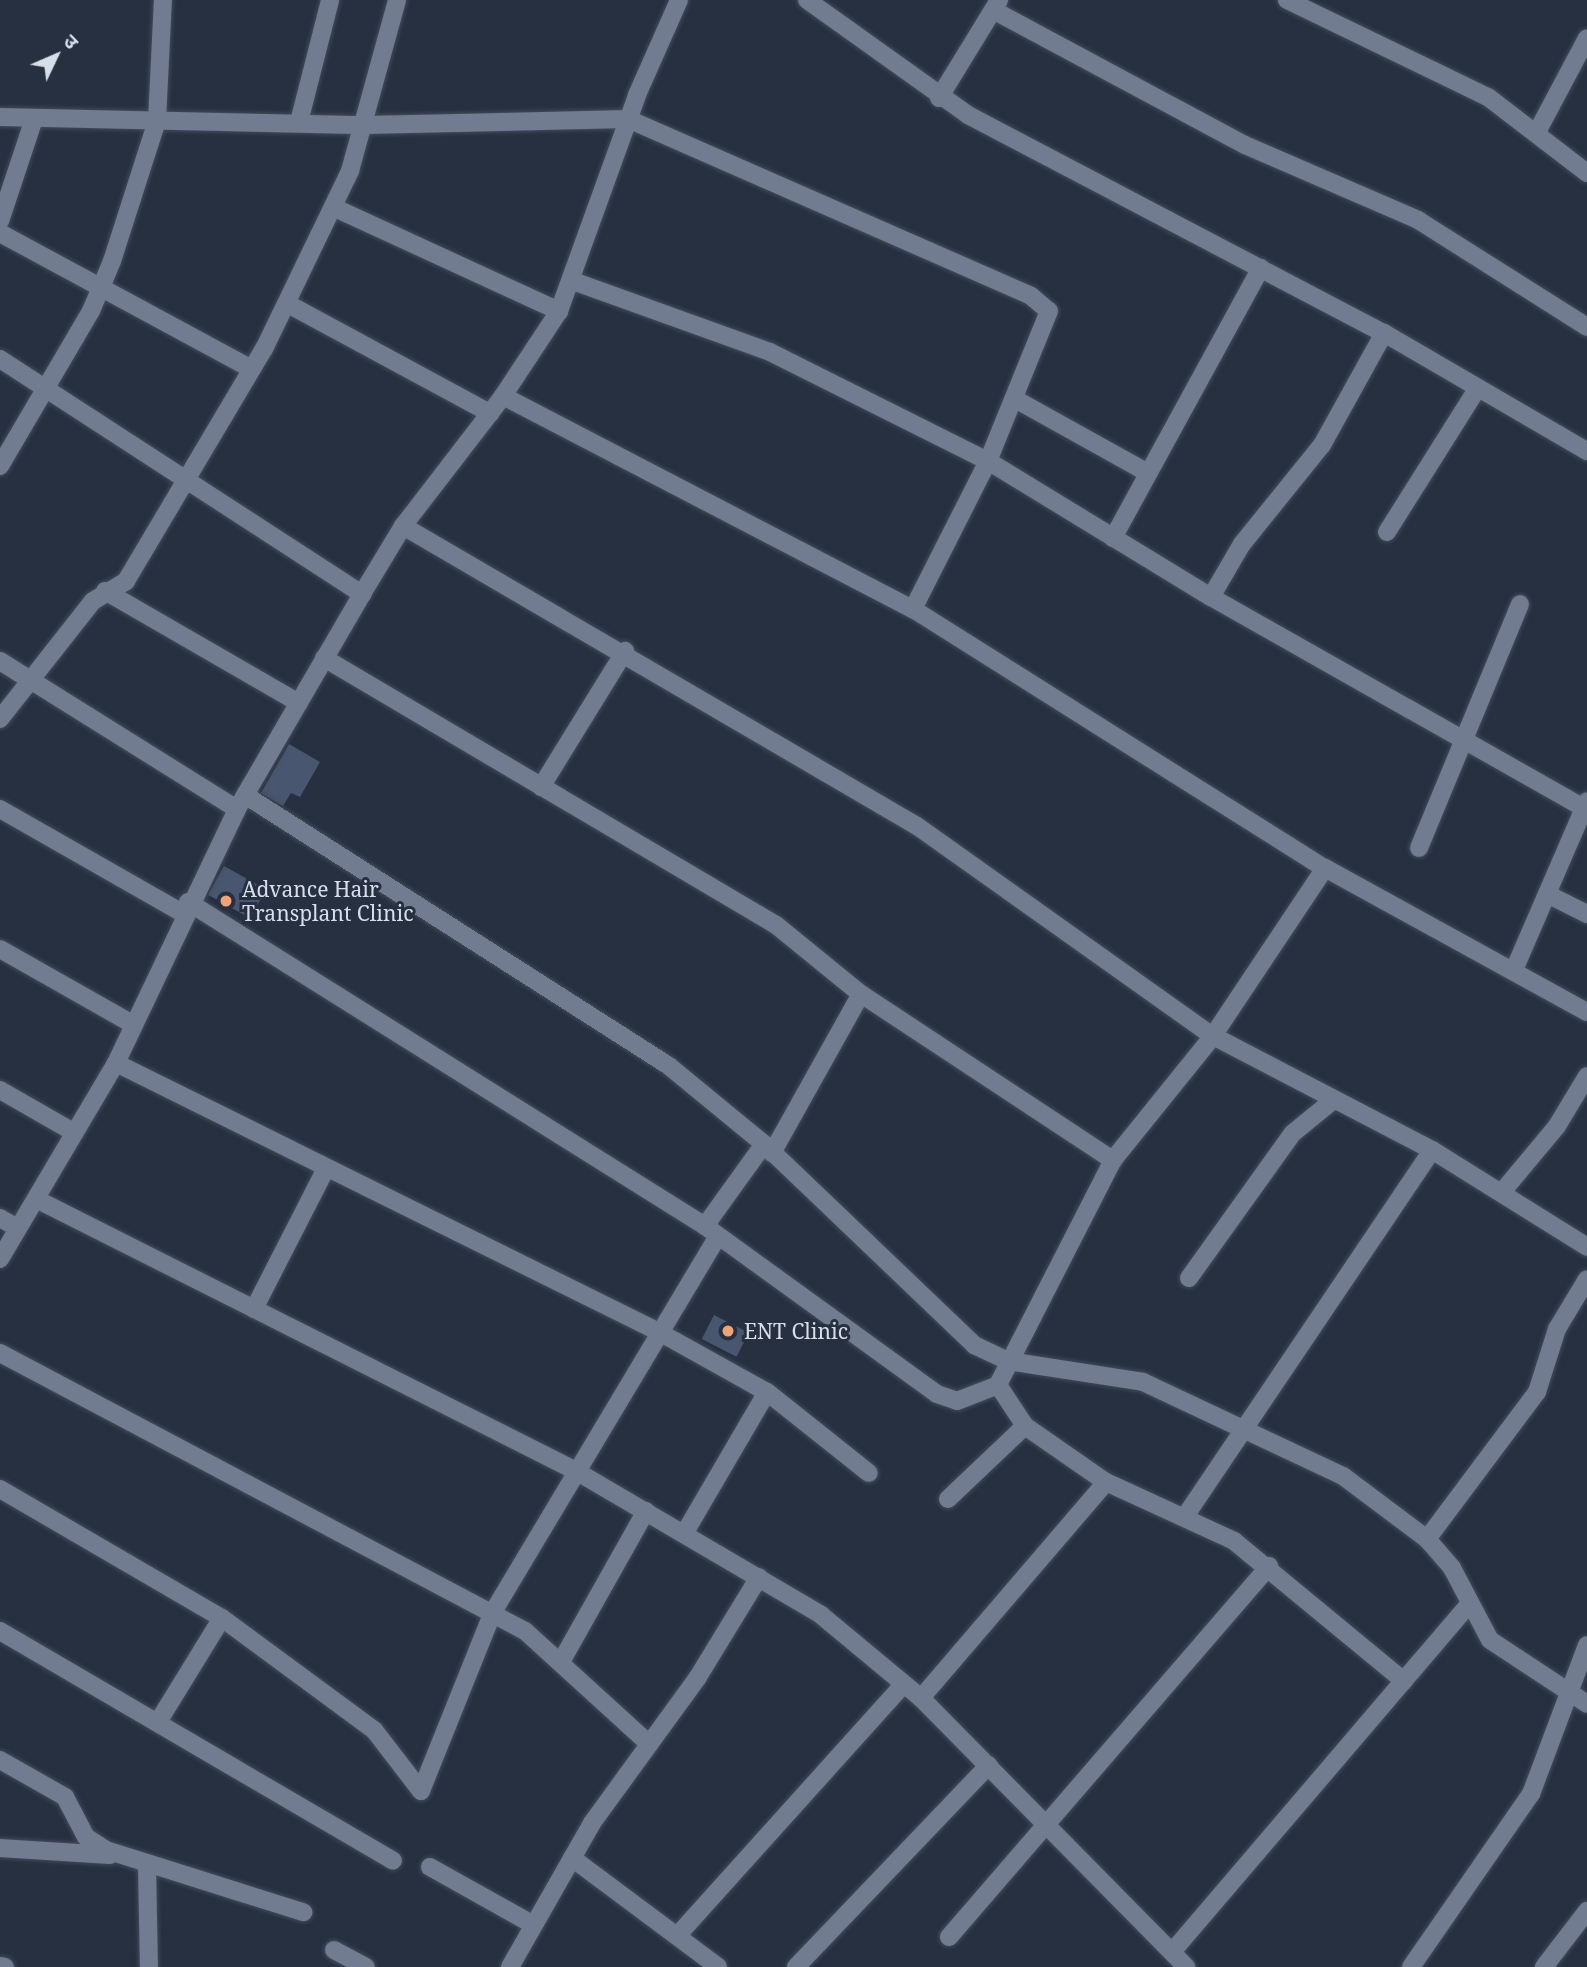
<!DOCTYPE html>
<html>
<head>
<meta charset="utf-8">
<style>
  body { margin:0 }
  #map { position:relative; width:1587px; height:1967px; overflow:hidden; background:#263040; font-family:"Noto Serif","Noto Sans Devanagari",serif }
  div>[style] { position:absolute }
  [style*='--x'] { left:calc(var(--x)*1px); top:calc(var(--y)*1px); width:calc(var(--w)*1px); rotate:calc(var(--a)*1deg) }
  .building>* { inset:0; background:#485670; transform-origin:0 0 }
  .roads { filter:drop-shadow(0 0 2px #434b59) drop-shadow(0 0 2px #434b59) }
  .street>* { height:18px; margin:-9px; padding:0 9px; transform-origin:9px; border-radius:9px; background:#717c90 }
  .secondary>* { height:18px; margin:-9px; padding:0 9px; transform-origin:9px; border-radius:9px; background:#717c90 }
  .dots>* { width:19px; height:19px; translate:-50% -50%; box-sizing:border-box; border:4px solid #263040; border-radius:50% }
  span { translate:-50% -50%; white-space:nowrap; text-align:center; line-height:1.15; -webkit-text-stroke:6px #263040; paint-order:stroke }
  .poi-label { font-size:21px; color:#d8dee9 }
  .left { translate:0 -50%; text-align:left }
  .north { position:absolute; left:21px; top:21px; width:70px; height:70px; -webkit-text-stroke:5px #263040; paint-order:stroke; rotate:46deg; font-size:19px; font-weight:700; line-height:28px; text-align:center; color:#d8dee9 }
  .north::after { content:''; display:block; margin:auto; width:24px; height:32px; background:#d8dee9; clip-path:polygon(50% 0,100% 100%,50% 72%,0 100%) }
</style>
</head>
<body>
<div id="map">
  <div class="building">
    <div style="clip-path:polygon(289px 744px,320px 762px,300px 797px,291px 793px,283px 806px,261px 793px)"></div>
    <div style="left:224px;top:866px;width:48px;height:33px;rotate:29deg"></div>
    <div style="left:714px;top:1315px;width:39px;height:27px;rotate:27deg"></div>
  </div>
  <div class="roads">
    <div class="street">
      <div style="--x:807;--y:0;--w:198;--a:35.5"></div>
      <div style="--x:968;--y:115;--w:470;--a:27.7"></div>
      <div style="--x:1384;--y:333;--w:235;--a:30.2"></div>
      <div style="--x:993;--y:10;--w:286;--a:28.2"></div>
      <div style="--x:1245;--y:145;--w:189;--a:23.4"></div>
      <div style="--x:1418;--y:220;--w:200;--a:32.3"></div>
      <div style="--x:939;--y:98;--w:115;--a:-58.5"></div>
      <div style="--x:628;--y:119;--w:440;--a:23.7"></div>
      <div style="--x:1031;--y:296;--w:23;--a:40"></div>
      <div style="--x:1049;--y:311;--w:162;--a:112.1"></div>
      <div style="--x:988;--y:461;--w:166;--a:116.9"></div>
      <div style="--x:299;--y:122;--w:126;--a:-75.7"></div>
      <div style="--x:1537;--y:132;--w:106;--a:-62"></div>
      <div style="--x:335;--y:208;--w:247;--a:24.7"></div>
      <div style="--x:0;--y:221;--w:108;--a:-71.6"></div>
      <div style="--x:0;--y:233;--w:286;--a:28.4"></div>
      <div style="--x:573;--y:281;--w:209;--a:19.8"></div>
      <div style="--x:770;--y:352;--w:244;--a:26.6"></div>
      <div style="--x:988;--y:461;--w:261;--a:31.4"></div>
      <div style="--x:1211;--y:597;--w:429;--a:29.5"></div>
      <div style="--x:288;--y:304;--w:230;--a:28.4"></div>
      <div style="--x:0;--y:359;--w:432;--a:33"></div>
      <div style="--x:503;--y:396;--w:462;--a:27.5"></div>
      <div style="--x:913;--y:609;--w:487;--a:32.2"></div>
      <div style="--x:1325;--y:868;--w:299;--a:28.8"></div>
      <div style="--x:1015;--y:399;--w:152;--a:29.1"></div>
      <div style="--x:0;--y:466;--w:180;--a:-59.6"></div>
      <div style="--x:91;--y:311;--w:54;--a:-67.2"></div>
      <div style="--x:112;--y:261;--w:147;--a:-72.2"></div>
      <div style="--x:157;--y:121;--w:121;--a:-87.2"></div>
      <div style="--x:403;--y:526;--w:595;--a:30.27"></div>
      <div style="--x:917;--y:826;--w:363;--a:35.4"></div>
      <div style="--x:1213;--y:1036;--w:247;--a:27.5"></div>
      <div style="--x:1432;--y:1150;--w:183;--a:32"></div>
      <div style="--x:1387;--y:532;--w:169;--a:-57.8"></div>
      <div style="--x:1113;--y:538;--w:308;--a:-61.3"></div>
      <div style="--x:105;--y:591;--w:224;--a:30"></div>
      <div style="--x:1211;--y:597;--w:61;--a:-59.7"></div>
      <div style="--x:1242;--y:544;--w:127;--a:-51.1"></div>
      <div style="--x:1322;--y:445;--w:128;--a:-61"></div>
      <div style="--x:324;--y:658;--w:525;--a:30.57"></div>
      <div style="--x:776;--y:925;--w:109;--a:39.1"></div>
      <div style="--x:861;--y:994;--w:302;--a:33.4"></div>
      <div style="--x:0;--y:661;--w:279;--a:32"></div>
      <div style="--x:0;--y:719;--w:150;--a:-51.8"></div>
      <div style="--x:93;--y:601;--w:39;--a:-31"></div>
      <div style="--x:126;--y:581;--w:270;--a:-59.3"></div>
      <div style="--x:264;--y:349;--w:198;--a:-64.2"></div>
      <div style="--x:350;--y:171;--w:177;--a:-74.6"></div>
      <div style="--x:541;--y:787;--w:160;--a:-58.3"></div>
      <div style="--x:245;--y:795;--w:503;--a:32.58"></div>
      <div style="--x:669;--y:1066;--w:123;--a:39.4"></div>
      <div style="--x:764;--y:1144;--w:291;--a:43.7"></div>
      <div style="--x:974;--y:1345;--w:38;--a:25"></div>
      <div style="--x:1008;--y:1361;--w:137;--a:8.8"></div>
      <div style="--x:1143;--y:1382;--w:221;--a:25.2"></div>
      <div style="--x:1343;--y:1476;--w:105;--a:36.9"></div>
      <div style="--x:1427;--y:1539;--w:38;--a:49"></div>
      <div style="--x:1452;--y:1568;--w:81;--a:62.2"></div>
      <div style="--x:1490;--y:1640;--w:116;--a:33.4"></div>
      <div style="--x:0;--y:809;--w:210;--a:29.7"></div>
      <div style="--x:1419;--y:848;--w:264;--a:-67.5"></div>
      <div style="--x:1325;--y:868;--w:202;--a:123.7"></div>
      <div style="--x:1213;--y:1036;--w:159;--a:128.9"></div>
      <div style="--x:1113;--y:1160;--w:253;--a:117.1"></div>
      <div style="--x:998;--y:1385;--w:49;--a:56.6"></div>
      <div style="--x:1025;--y:1426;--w:98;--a:34.7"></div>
      <div style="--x:1106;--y:1482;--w:141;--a:24.7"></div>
      <div style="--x:1234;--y:1541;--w:220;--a:39.5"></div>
      <div style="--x:1547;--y:894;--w:45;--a:26.6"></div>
      <div style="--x:188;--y:902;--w:610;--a:32.08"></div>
      <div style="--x:705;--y:1226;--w:286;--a:35.9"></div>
      <div style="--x:937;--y:1394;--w:21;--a:19"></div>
      <div style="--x:957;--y:1401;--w:44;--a:-21.3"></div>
      <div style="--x:0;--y:949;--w:150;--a:29.5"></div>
      <div style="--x:1514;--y:970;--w:184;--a:-66.6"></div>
      <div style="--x:116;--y:1063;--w:606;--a:26.35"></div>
      <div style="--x:659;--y:1332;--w:124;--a:29.1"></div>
      <div style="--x:767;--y:1392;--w:130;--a:38.5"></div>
      <div style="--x:0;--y:1090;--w:86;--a:29.8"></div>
      <div style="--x:772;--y:1153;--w:182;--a:-60.8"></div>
      <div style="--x:1502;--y:1192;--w:86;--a:-50.2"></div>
      <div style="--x:1557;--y:1126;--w:58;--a:-59"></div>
      <div style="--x:36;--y:1199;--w:605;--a:26.73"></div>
      <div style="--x:576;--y:1471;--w:284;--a:30.4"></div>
      <div style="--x:821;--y:1615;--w:130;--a:39.7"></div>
      <div style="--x:921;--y:1698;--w:378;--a:45.4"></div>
      <div style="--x:0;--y:1218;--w:20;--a:30"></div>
      <div style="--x:705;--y:1226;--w:101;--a:-54.3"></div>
      <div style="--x:1189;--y:1278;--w:178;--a:-54.4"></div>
      <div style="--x:1293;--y:1133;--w:49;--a:-39.2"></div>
      <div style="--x:254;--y:1309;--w:158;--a:-62.9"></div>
      <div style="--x:0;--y:1353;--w:594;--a:27.9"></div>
      <div style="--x:525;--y:1631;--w:168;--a:42.3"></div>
      <div style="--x:0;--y:1489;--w:257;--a:30.2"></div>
      <div style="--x:222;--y:1618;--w:189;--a:36.4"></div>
      <div style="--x:374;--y:1730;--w:77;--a:52.4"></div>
      <div style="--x:421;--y:1791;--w:193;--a:-68.1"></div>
      <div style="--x:493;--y:1612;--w:438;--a:-59.1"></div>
      <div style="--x:948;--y:1499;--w:106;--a:-43.5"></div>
      <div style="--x:1186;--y:1515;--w:440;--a:-56"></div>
      <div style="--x:684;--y:1534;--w:164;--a:-59.7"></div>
      <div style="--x:1427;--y:1539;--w:184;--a:-53.2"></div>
      <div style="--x:1537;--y:1392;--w:66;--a:-72.4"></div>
      <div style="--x:1557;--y:1329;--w:58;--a:-59"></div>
      <div style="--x:0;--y:1631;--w:455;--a:30.3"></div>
      <div style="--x:562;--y:1660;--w:171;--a:-60.6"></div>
      <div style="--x:921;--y:1698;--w:284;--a:-49.4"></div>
      <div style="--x:158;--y:1722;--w:122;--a:-58.4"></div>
      <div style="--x:0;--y:1760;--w:75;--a:29.6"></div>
      <div style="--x:65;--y:1797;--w:45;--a:62.3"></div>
      <div style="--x:86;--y:1837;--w:24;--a:33"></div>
      <div style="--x:106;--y:1850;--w:207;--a:17.5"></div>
      <div style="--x:0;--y:1848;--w:110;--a:3.6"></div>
      <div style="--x:572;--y:1858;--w:182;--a:36.7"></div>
      <div style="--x:147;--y:1866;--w:101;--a:88.9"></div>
      <div style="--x:430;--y:1867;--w:117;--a:29.2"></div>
      <div style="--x:677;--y:1936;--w:339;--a:-48"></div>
      <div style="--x:949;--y:1937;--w:490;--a:-49.2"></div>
      <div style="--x:334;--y:1950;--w:36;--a:28"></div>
      <div style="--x:1172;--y:1952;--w:458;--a:-49.5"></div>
      <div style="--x:0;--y:1966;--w:5;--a:11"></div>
      <div style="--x:510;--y:1967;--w:166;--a:-60.3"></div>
      <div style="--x:592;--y:1823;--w:180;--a:-54"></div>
      <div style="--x:698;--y:1677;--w:117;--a:-58.6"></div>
      <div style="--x:796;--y:1967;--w:279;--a:-46.3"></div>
      <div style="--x:1411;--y:1967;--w:211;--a:-55.3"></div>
      <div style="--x:1531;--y:1794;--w:159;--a:-69.4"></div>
      <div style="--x:1544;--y:1967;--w:71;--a:-52.5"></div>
    </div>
    <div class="secondary">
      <div style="--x:1287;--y:0;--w:223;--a:25.8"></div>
      <div style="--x:1488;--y:97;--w:125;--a:37.5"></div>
      <div style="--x:0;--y:117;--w:365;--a:1.3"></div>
      <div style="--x:365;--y:125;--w:263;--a:-1.3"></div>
      <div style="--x:0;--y:1259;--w:228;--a:-59.4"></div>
      <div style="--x:116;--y:1063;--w:281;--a:-64.5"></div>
      <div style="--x:237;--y:809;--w:249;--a:-59.8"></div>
      <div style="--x:362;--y:594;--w:79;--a:-58.9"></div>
      <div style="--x:403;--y:526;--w:164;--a:-52.4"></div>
      <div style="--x:503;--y:396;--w:102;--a:-56.6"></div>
      <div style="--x:559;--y:311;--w:230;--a:-70.1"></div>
      <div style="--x:637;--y:95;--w:104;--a:-66.1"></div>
    </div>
  </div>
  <div class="dots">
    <div style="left:226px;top:901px;background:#f0a278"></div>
    <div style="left:728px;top:1331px;background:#f0a278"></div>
  </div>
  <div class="poi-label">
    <span class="left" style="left:242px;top:901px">Advance Hair<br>Transplant Clinic</span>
    <span class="left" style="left:744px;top:1331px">ENT Clinic</span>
  </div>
  <div class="north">उ</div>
</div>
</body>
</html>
